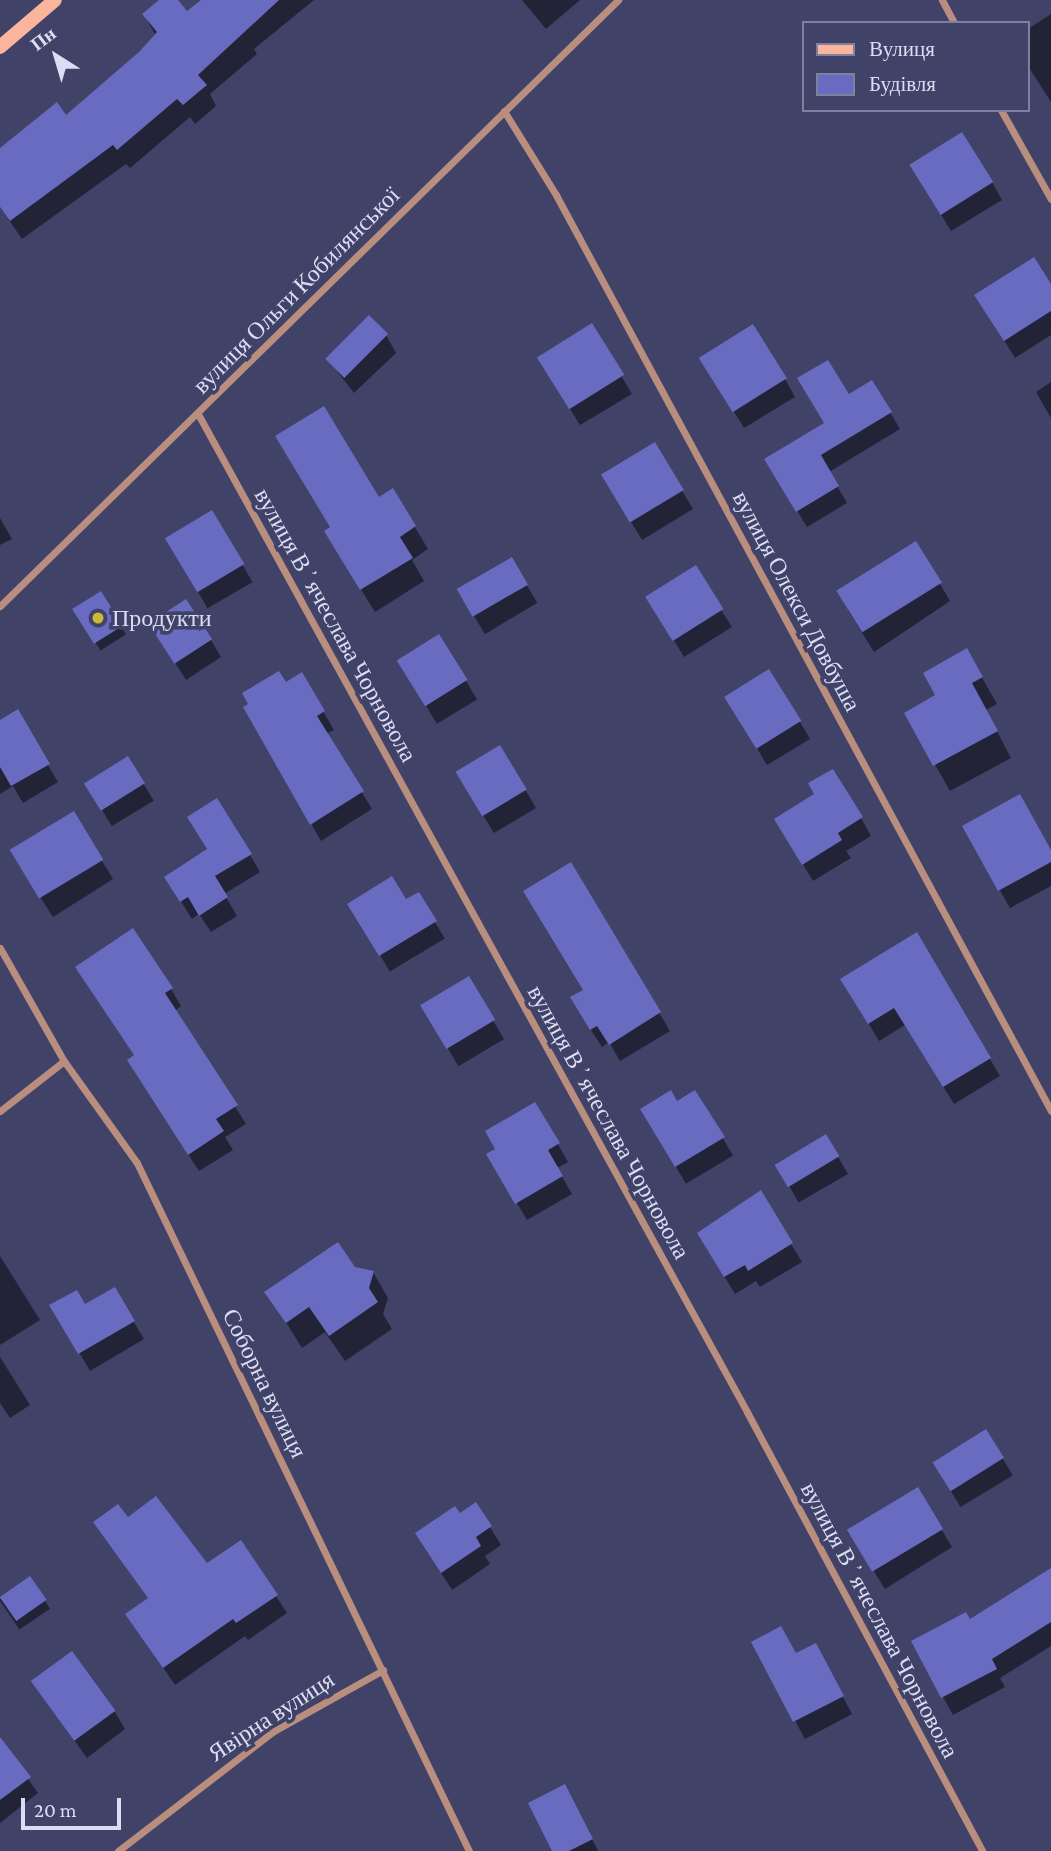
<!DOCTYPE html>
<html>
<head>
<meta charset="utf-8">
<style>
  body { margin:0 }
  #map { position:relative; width:1051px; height:1851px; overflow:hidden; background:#404267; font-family:"Crimson Pro",serif }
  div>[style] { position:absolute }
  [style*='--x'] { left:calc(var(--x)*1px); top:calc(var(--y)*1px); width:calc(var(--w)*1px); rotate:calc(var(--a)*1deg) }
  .shadow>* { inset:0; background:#0007; transform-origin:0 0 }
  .building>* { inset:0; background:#686bc0; transform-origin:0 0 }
  .street>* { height:7px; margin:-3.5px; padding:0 3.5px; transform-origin:3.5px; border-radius:3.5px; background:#b98e7e }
  .secondary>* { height:14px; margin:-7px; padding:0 7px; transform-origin:7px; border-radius:7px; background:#fab59c }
  .dots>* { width:19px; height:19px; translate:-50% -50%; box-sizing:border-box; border:4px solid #404267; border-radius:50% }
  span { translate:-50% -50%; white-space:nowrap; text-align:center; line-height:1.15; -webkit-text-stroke:7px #404267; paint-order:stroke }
  .street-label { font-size:24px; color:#daddf4 }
  .poi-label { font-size:24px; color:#daddf4 }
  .left { translate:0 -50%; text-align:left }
  .legend { position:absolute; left:802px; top:21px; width:228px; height:91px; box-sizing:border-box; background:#404267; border:2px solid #7e809f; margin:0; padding:9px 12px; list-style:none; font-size:21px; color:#daddf4 }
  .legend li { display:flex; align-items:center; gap:14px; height:35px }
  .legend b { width:35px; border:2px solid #7e809f }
  .north { position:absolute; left:21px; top:21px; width:70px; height:70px; -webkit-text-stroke:5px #404267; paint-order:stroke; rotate:323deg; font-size:19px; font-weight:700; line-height:28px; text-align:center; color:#daddf4 }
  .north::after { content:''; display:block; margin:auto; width:24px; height:32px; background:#daddf4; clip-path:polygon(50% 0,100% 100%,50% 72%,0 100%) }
  .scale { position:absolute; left:21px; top:1798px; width:100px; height:32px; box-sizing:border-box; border:4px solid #daddf4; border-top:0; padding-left:9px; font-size:21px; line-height:24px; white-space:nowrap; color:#daddf4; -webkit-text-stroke:5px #404267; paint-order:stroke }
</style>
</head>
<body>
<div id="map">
  <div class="shadow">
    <div style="clip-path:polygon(162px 0,176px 0,187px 14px,204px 0,314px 0,254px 49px,257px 54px,210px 94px,216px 106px,195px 124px,190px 117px,130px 168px,126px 164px,22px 239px,0 207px,0 148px,66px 118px,140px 53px,155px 34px,144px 15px)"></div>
    <div style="clip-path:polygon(522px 0,580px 0,546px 29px)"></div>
    <div style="clip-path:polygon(1051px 14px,1051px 102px,1028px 66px,1028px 29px)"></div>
    <div style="clip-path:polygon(992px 182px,1002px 200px,951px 231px,922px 183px)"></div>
    <div style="clip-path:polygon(1051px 287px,1051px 335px,1015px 358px,987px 313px)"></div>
    <div style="clip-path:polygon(591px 325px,632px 394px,580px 425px,549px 375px)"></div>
    <div style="clip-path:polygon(386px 335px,396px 353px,354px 393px,326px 357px)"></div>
    <div style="clip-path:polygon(712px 376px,785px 379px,795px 397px,744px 428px)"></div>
    <div style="clip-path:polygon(872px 382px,900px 429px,829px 472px,847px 503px,807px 527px,766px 459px,826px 424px,848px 397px)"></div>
    <div style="clip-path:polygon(1051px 382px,1051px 418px,1036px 392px)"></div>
    <div style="clip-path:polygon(654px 444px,693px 509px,642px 540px,613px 492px)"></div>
    <div style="clip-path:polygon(393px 491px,428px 549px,412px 560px,424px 581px,375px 612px,339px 554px,379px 499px)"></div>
    <div style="left:212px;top:512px;width:81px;height:52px;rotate:60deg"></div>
    <div style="clip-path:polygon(0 518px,12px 539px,0 545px)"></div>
    <div style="left:511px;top:559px;width:51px;height:61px;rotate:59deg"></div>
    <div style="clip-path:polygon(940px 584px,950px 601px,874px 652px,848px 610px)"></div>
    <div style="left:100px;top:593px;width:49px;height:30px;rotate:58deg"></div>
    <div style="clip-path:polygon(721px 610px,732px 627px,684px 657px,658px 614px)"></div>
    <div style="left:439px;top:636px;width:74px;height:47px;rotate:59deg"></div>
    <div style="clip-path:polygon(211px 640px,221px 657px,186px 680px,162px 642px)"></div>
    <div style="clip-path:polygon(967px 651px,997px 704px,986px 710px,1011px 758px,950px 791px,906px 713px,938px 696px)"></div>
    <div style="clip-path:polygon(302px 675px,334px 730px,326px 734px,372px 809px,321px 841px,245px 707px)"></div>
    <div style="clip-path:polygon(17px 712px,58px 782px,23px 803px,13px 786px,0 794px,0 722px)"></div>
    <div style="clip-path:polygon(737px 715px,800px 722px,810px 739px,767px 765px)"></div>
    <div style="left:128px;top:758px;width:50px;height:49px;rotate:59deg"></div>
    <div style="clip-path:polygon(468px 791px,526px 791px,536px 808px,494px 833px)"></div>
    <div style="clip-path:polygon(73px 813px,113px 879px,53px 917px,22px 869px)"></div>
    <div style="clip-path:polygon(861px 818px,871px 836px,846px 851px,851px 858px,813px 881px,776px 819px)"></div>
    <div style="clip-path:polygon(964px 827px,1051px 853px,1051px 886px,1010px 908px)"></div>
    <div style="clip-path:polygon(250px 855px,260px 872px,224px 894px,237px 916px,211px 932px,199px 914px,192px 919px,177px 895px)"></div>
    <div style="clip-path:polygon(571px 864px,670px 1031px,620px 1061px,609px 1042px,602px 1047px,582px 1016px,585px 990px)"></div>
    <div style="left:418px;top:894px;width:52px;height:64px;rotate:59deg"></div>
    <div style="clip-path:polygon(917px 935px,1000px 1076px,954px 1104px,905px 1025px,879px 1041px,843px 980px)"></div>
    <div style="clip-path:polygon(77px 967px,171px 989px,181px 1006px,175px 1011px,246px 1124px,225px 1137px,233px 1150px,199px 1171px,139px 1078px,136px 1057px)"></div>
    <div style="left:468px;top:979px;width:70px;height:53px;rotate:59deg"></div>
    <div style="left:695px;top:1092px;width:74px;height:55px;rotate:59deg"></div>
    <div style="clip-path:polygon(535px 1104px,568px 1162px,557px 1168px,572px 1194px,527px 1220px,489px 1155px)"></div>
    <div style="left:826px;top:1136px;width:44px;height:57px;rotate:60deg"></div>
    <div style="clip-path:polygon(760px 1193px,802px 1262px,760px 1287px,756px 1281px,735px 1294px,709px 1251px)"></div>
    <div style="clip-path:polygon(0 1256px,40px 1320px,0 1345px)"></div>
    <div style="clip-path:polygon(354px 1269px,373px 1272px,388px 1298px,383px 1314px,392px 1329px,345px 1361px,325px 1332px,302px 1348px,267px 1292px)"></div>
    <div style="clip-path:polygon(114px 1289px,144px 1339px,90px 1371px,52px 1306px,84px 1307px)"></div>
    <div style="clip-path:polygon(0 1357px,30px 1405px,10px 1418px,0 1403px)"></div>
    <div style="left:986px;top:1431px;width:52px;height:61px;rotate:59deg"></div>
    <div style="clip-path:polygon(917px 1489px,952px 1547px,885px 1589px,859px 1548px)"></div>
    <div style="clip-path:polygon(476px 1505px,501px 1545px,485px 1556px,490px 1564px,452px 1590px,427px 1551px,459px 1516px)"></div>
    <div style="clip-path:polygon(128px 1520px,207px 1565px,241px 1542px,287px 1613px,248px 1640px,245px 1636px,175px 1685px,127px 1614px,149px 1599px,96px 1522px)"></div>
    <div style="left:30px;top:1579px;width:36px;height:37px;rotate:56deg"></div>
    <div style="clip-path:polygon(1051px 1590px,1051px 1646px,1000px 1678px,1005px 1687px,953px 1715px,913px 1642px)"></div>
    <div style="clip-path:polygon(753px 1643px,825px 1663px,852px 1714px,805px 1739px)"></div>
    <div style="clip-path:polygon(33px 1682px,115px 1712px,125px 1729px,87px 1758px)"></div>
    <div style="clip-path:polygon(0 1740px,38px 1793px,0 1823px)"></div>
    <div style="clip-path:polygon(575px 1804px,598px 1851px,554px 1851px)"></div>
  </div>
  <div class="building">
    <div style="clip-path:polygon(159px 0,178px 0,187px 11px,201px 0,279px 0,198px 75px,207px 85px,183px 105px,177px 99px,117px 150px,113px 145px,10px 221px,0 207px,0 148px,57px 102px,66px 115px,139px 52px,157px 32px,142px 14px)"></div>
    <div style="left:962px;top:132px;width:59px;height:62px;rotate:58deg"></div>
    <div style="clip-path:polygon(1034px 257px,1051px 284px,1051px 311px,1004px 341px,974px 295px)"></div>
    <div style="left:369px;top:315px;width:27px;height:62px;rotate:45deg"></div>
    <div style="left:592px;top:323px;width:61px;height:65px;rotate:58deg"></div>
    <div style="left:753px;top:324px;width:64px;height:64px;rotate:58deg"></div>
    <div style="clip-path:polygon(828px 360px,849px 394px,872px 380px,892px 412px,821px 455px,839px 486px,796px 512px,764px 459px,824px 423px,797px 378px)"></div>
    <div style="clip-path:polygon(324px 406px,379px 497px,393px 488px,416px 526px,400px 537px,413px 558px,360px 590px,324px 531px,330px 527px,275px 436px)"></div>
    <div style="left:655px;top:442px;width:56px;height:63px;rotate:59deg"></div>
    <div style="left:212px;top:510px;width:63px;height:55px;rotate:59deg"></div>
    <div style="left:916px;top:541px;width:49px;height:94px;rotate:58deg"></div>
    <div style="left:512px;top:557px;width:32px;height:64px;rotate:60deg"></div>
    <div style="left:696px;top:565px;width:52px;height:60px;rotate:58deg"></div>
    <div style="left:101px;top:591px;width:41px;height:34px;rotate:58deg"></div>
    <div style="left:186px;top:599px;width:48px;height:45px;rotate:57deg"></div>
    <div style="left:439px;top:634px;width:54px;height:50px;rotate:58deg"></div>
    <div style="clip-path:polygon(967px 648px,983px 677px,972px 683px,998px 731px,933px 766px,904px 713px,935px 695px,923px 673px)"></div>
    <div style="left:769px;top:669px;width:61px;height:53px;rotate:58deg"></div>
    <div style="clip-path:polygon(279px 671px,286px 682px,302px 672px,325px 711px,317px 716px,364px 791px,310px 825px,243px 707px,248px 704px,242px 693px)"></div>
    <div style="clip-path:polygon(18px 709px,50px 764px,11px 786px,0 767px,0 720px)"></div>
    <div style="left:500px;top:745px;width:52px;height:52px;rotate:59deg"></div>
    <div style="left:128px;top:756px;width:32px;height:52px;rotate:58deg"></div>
    <div style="clip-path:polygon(833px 769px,863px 817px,838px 833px,842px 840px,802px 865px,774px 819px,814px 794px,808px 783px)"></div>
    <div style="clip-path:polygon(1020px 794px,1051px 850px,1051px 862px,998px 891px,962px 826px)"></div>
    <div style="clip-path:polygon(217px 798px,252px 854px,215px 876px,228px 897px,199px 916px,188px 897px,180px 902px,164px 877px,207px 849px,187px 817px)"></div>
    <div style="left:74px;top:811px;width:57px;height:75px;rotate:59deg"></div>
    <div style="clip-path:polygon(571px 862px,661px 1012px,609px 1045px,597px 1026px,590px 1030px,570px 997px,583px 990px,523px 891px)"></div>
    <div style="clip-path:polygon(392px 876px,406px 899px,419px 892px,437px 921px,379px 956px,347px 904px)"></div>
    <div style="clip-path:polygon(133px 928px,173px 988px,165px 993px,238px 1105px,216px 1119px,224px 1131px,188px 1155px,127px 1060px,134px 1055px,75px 967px)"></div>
    <div style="clip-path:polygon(917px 932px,991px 1058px,943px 1087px,894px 1008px,868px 1024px,840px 979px)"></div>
    <div style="left:469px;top:976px;width:51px;height:57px;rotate:59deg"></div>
    <div style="clip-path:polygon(671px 1090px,677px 1101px,695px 1090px,725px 1137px,675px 1167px,640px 1109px)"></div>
    <div style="clip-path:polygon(535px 1102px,560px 1143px,548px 1150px,563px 1176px,515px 1204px,486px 1154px,495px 1149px,485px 1131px)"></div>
    <div style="left:826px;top:1134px;width:26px;height:60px;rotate:59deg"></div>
    <div style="clip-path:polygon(761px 1190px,793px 1243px,748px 1271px,745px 1265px,724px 1277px,697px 1233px)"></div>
    <div style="clip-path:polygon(338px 1242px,355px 1267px,374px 1271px,369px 1288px,378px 1302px,329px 1336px,309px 1307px,286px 1323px,264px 1292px)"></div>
    <div style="clip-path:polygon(115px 1287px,135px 1321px,78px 1354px,49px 1305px,77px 1290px,85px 1304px)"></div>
    <div style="left:986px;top:1429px;width:34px;height:63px;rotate:58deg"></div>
    <div style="left:918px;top:1487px;width:49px;height:83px;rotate:59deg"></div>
    <div style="clip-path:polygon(156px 1496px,207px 1563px,241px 1540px,278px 1595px,236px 1623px,233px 1619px,163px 1668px,125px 1614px,148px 1598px,93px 1522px,118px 1504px,128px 1517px)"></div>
    <div style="clip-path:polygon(476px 1502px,492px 1526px,476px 1537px,481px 1546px,441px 1573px,415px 1533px,455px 1506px,460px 1513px)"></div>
    <div style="clip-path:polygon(1051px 1568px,1051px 1622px,992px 1659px,997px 1669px,941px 1698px,911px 1641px,966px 1612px,970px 1619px)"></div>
    <div style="left:30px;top:1576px;width:29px;height:37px;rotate:55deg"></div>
    <div style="clip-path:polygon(781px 1626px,796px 1653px,816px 1643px,844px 1696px,793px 1722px,751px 1642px)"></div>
    <div style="left:72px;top:1651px;width:74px;height:51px;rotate:54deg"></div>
    <div style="clip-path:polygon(0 1737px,31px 1777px,0 1800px)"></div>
    <div style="clip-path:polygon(565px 1784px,593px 1839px,569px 1851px,552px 1851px,528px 1803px)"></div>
  </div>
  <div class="street">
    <div style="--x:942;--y:0;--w:26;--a:62"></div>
    <div style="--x:1001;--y:110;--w:102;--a:60.7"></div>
    <div style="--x:504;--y:111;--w:99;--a:58.2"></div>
    <div style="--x:556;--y:195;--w:1041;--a:61.61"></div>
    <div style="--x:198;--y:414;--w:1139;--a:61.18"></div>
    <div style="--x:747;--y:1412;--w:498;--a:61.8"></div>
    <div style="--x:0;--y:606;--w:866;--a:-44.44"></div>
    <div style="--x:0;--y:948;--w:130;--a:60.5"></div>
    <div style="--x:64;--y:1061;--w:125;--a:54.4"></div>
    <div style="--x:137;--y:1163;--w:764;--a:64.24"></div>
    <div style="--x:0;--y:1111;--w:81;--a:-38"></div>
    <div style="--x:118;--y:1851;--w:197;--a:-37.6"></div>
    <div style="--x:274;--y:1731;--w:125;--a:-29.2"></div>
  </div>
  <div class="secondary">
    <div style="--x:0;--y:47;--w:72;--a:-40.5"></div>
  </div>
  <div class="dots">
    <div style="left:98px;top:618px;background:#cdb938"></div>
  </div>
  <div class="street-label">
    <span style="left:296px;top:290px;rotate:-45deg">вулиця Ольги Кобилянської</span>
    <span style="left:797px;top:601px;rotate:62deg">вулиця Олекси Довбуша</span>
    <span style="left:336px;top:625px;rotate:61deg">вулиця Вʼячеслава Чорновола</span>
    <span style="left:609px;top:1122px;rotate:61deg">вулиця Вʼячеслава Чорновола</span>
    <span style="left:265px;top:1383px;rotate:64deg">Соборна вулиця</span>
    <span style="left:880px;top:1620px;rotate:62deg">вулиця Вʼячеслава Чорновола</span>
    <span style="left:271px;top:1716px;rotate:-33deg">Явірна вулиця</span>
  </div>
  <div class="poi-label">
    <span class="left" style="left:112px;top:618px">Продукти</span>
  </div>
  <ul class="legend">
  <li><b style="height:9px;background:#fab59c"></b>Вулиця</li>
  <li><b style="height:19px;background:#686bc0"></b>Будівля</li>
  </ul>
  <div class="north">Пн</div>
  <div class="scale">20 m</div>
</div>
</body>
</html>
